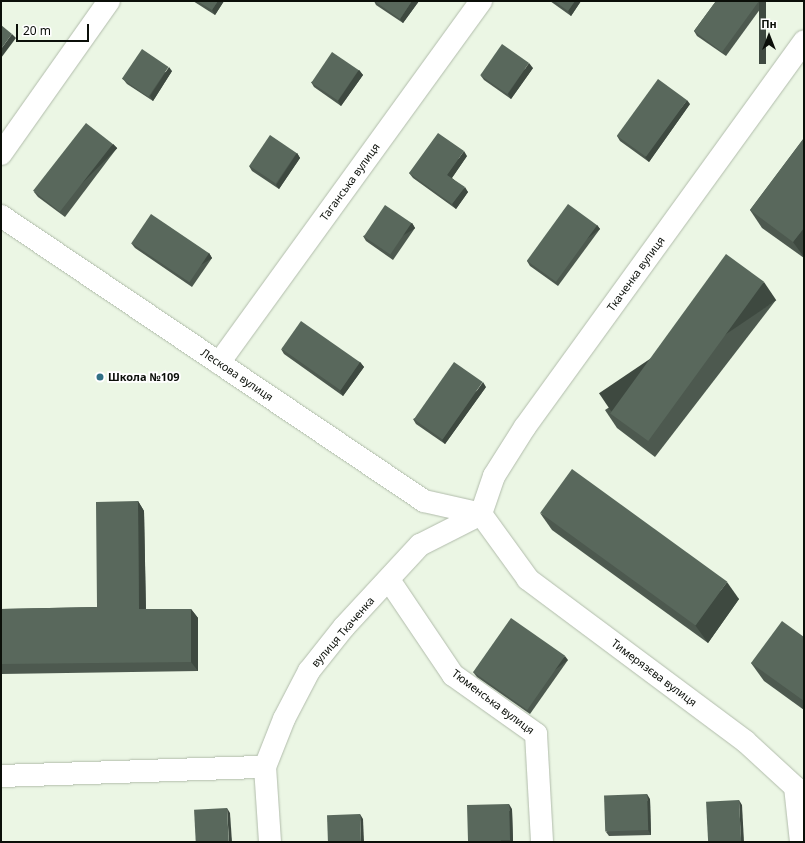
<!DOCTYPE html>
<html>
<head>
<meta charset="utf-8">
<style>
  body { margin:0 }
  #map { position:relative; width:805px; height:843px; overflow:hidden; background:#ebf6e4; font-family:"Noto Sans",sans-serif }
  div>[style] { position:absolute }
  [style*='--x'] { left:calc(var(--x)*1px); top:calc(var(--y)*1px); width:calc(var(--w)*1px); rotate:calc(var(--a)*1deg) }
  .roads { filter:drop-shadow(0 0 1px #b1bcab) drop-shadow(0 0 1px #b1bcab) }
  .street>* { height:22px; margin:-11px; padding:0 11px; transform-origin:11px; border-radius:11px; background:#fff }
  .secondary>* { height:22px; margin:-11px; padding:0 11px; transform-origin:11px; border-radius:11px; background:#fff }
  .wall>* { inset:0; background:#4d594f }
  .shaded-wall>* { inset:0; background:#3e4940; transform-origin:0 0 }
  .building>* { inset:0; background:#59685c; transform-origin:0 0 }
  .dots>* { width:11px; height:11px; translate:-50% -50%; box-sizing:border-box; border:2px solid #fff; border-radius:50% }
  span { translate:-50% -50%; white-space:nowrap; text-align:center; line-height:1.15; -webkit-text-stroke:3.5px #fff; paint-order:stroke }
  .street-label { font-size:11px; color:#0b0f09 }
  .poi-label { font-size:11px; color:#0b0f09; font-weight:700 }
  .left { translate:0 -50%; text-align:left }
  .frame { position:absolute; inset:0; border:2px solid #0b0f09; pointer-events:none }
  .north { position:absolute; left:749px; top:16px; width:40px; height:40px; -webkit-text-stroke:3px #fff; paint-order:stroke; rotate:0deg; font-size:11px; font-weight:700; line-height:16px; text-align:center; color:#0b0f09 }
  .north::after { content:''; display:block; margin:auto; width:14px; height:18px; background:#0b0f09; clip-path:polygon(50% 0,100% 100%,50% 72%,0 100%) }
  .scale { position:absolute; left:16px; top:24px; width:73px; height:18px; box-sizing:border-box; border:2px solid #0b0f09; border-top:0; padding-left:5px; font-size:12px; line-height:14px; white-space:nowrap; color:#0b0f09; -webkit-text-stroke:3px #fff; paint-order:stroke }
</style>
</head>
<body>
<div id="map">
  <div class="roads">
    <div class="street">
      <div style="--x:1;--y:154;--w:187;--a:-54.8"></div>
      <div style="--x:1;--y:216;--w:510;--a:33.97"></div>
      <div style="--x:424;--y:501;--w:58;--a:12.8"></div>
      <div style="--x:219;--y:363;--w:447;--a:-54.1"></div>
      <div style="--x:389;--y:580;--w:115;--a:56"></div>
      <div style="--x:453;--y:675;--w:102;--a:35.4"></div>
      <div style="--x:536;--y:734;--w:108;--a:86.8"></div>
      <div style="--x:1;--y:776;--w:264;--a:-2"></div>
      <div style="--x:270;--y:842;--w:75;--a:-93.8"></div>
      <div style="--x:265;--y:767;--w:52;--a:-68.4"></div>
      <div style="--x:284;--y:719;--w:54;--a:-62.5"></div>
      <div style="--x:309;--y:671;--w:56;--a:-51.5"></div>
      <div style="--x:344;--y:627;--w:112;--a:-47.2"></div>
      <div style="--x:420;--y:545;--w:68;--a:-26.9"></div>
    </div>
    <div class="secondary">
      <div style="--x:801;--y:842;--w:55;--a:-96.2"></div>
      <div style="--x:795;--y:787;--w:68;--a:-137.4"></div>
      <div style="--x:745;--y:741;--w:271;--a:-143.3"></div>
      <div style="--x:528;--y:579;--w:80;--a:-125.9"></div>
      <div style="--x:481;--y:514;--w:40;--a:-71.1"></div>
      <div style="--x:494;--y:476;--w:58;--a:-57.7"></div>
      <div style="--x:525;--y:427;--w:476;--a:-54.1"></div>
    </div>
  </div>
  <div class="wall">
    <div style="clip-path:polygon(193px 1px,224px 1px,215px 15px)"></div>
    <div style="clip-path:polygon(374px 1px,419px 1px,403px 23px,376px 5px)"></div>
    <div style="clip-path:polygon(550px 1px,581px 1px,571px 16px)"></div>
    <div style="clip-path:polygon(716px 1px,766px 1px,726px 56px,697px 36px,694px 31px)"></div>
    <div style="clip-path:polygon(533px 68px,511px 99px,484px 80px,481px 76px)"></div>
    <div style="clip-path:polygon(359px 70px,363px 75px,341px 106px,314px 87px,311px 82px)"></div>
    <div style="clip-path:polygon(172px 71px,153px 101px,127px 84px,123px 79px)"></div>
    <div style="clip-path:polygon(690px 104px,649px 162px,620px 141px,617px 136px)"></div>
    <div style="clip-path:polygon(804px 138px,804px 258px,762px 228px,750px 210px)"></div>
    <div style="clip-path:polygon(113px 144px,117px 148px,65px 217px,38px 197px,34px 192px)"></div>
    <div style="clip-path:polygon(297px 153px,300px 158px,279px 189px,252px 171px,249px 166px)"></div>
    <div style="clip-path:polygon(467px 156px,452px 178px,468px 192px,456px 209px,413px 178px,409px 173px)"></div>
    <div style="clip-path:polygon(412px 223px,415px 228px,393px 260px,366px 241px,363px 236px)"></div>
    <div style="clip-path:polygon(597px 225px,600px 229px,558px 286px,530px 266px,527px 261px)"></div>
    <div style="clip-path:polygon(131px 243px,209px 253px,212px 258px,192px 287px,135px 248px)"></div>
    <div style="clip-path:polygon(776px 300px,655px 457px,617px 428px,605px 410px)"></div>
    <div style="clip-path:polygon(281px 349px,360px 362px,364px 367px,343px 396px,284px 354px)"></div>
    <div style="clip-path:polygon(486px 387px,445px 444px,416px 424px,413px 419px)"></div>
    <div style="clip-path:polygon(138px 501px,144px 511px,146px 609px,191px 609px,198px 618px,198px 671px,1px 674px,1px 609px,97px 607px)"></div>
    <div style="clip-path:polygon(540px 513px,739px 599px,708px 643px,552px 530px)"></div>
    <div style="clip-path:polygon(804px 637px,804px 710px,764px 681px,751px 663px)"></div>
    <div style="clip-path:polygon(568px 660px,530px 714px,477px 677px,473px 672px)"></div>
    <div style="clip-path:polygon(650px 799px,651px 835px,609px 836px,606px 832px)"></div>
    <div style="clip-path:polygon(512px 809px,513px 842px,468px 842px,468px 841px)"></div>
  </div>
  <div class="shaded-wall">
    <div style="clip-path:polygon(218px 1px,224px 1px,215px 15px,212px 10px)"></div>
    <div style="clip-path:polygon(412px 1px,419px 1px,403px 23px,400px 19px)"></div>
    <div style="clip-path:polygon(575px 1px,581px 1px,571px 16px,568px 11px)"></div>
    <div style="left:759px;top:1px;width:7px;height:63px"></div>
    <div style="clip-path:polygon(12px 34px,16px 38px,1px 58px,1px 49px)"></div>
    <div style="clip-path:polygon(529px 63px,533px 68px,511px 99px,508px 94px)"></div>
    <div style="clip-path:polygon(169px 67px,172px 71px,153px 101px,150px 96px)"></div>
    <div style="clip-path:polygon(359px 70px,363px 75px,341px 106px,338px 101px)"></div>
    <div style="clip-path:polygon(687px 100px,690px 104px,649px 162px,645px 157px)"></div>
    <div style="left:113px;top:144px;width:6px;height:85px;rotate:45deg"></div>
    <div style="clip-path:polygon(464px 151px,467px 156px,451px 179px,447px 175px)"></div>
    <div style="clip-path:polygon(297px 153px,300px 158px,279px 189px,276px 185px)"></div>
    <div style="clip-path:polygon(465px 187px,468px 192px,456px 209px,452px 204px)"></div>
    <div style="left:412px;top:223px;width:6px;height:39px;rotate:59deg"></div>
    <div style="left:597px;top:225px;width:5px;height:71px;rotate:53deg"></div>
    <div style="clip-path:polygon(804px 228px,804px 257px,793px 242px)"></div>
    <div style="left:209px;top:253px;width:6px;height:35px;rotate:59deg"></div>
    <div style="left:764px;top:282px;width:22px;height:199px;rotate:56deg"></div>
    <div style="clip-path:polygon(360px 362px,364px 367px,343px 396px,340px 391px)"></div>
    <div style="clip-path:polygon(483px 382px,486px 387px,445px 444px,442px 440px)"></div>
    <div style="clip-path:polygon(138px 501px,144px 511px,146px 619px,139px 609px)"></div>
    <div style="clip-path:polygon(727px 582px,739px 599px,708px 643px,695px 625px)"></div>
    <div style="clip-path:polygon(191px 609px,198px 618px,198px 671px,191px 662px)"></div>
    <div style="left:565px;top:656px;width:5px;height:66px;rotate:53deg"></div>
    <div style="clip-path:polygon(647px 794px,650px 799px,651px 835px,648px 830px)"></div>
    <div style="clip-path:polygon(739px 800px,742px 805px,744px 842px,741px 842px)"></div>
    <div style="clip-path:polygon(509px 804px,512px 809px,513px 842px,512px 842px,510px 840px)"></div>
    <div style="clip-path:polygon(227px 808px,230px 813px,232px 842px,229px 842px)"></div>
    <div style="clip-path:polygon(360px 814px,363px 819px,364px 842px,361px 842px)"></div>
  </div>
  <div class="building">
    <div style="clip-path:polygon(197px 1px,218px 1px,212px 10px)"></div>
    <div style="clip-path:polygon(374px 1px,412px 1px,400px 19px)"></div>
    <div style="clip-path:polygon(554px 1px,575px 1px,568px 11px)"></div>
    <div style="clip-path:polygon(716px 1px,759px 1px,722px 52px,694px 31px)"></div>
    <div style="clip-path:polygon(1px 25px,12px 34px,1px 49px)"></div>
    <div style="left:502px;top:44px;width:33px;height:38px;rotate:35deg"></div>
    <div style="left:142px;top:49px;width:32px;height:36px;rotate:34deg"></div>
    <div style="left:332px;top:52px;width:32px;height:37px;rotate:34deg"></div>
    <div style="left:658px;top:79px;width:36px;height:70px;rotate:36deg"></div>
    <div style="left:86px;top:123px;width:34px;height:86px;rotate:38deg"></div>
    <div style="clip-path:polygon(438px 133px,464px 151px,447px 175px,465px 187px,452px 204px,409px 173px)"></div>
    <div style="left:270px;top:135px;width:32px;height:37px;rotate:34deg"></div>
    <div style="clip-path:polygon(804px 138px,804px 228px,793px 242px,750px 210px)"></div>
    <div style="left:568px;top:204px;width:36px;height:70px;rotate:36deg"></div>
    <div style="left:385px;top:205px;width:32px;height:38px;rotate:34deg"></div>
    <div style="left:151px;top:214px;width:70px;height:35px;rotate:34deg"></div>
    <div style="left:726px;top:254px;width:47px;height:197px;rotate:36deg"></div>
    <div style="left:301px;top:321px;width:72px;height:34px;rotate:35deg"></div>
    <div style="left:454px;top:362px;width:35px;height:70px;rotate:35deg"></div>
    <div style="left:572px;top:469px;width:192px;height:54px;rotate:36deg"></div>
    <div style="clip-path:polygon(138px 501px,139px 609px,191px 609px,191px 662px,1px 664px,1px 609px,97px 607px,96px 502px)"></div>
    <div style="left:511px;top:618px;width:66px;height:66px;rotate:35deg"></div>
    <div style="clip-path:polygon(782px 621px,804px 637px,804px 701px,751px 663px)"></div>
    <div style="left:647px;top:794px;width:36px;height:43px;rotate:88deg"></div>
    <div style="left:739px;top:800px;width:42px;height:33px;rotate:87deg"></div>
    <div style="clip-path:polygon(509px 804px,510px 840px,501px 840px,501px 842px,473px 842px,473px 841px,468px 841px,467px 805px)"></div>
    <div style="left:227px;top:808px;width:34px;height:33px;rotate:87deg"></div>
    <div style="left:360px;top:814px;width:28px;height:33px;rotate:88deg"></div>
  </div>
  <div class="dots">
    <div style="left:100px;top:377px;background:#317085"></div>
  </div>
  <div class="street-label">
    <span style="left:350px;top:182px;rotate:-54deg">Таганська вулиця</span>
    <span style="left:636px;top:274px;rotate:-54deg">Ткаченка вулиця</span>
    <span style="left:237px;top:375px;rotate:34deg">Лескова вулиця</span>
    <span style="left:343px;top:632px;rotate:-49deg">вулиця Ткаченка</span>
    <span style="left:654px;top:673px;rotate:37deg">Тимерязєва вулиця</span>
    <span style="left:493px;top:702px;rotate:37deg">Тюменська вулиця</span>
  </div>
  <div class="poi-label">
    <span class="left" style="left:108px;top:377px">Школа №109</span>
  </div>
  <div class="frame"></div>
  <div class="north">Пн</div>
  <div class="scale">20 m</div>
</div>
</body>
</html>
